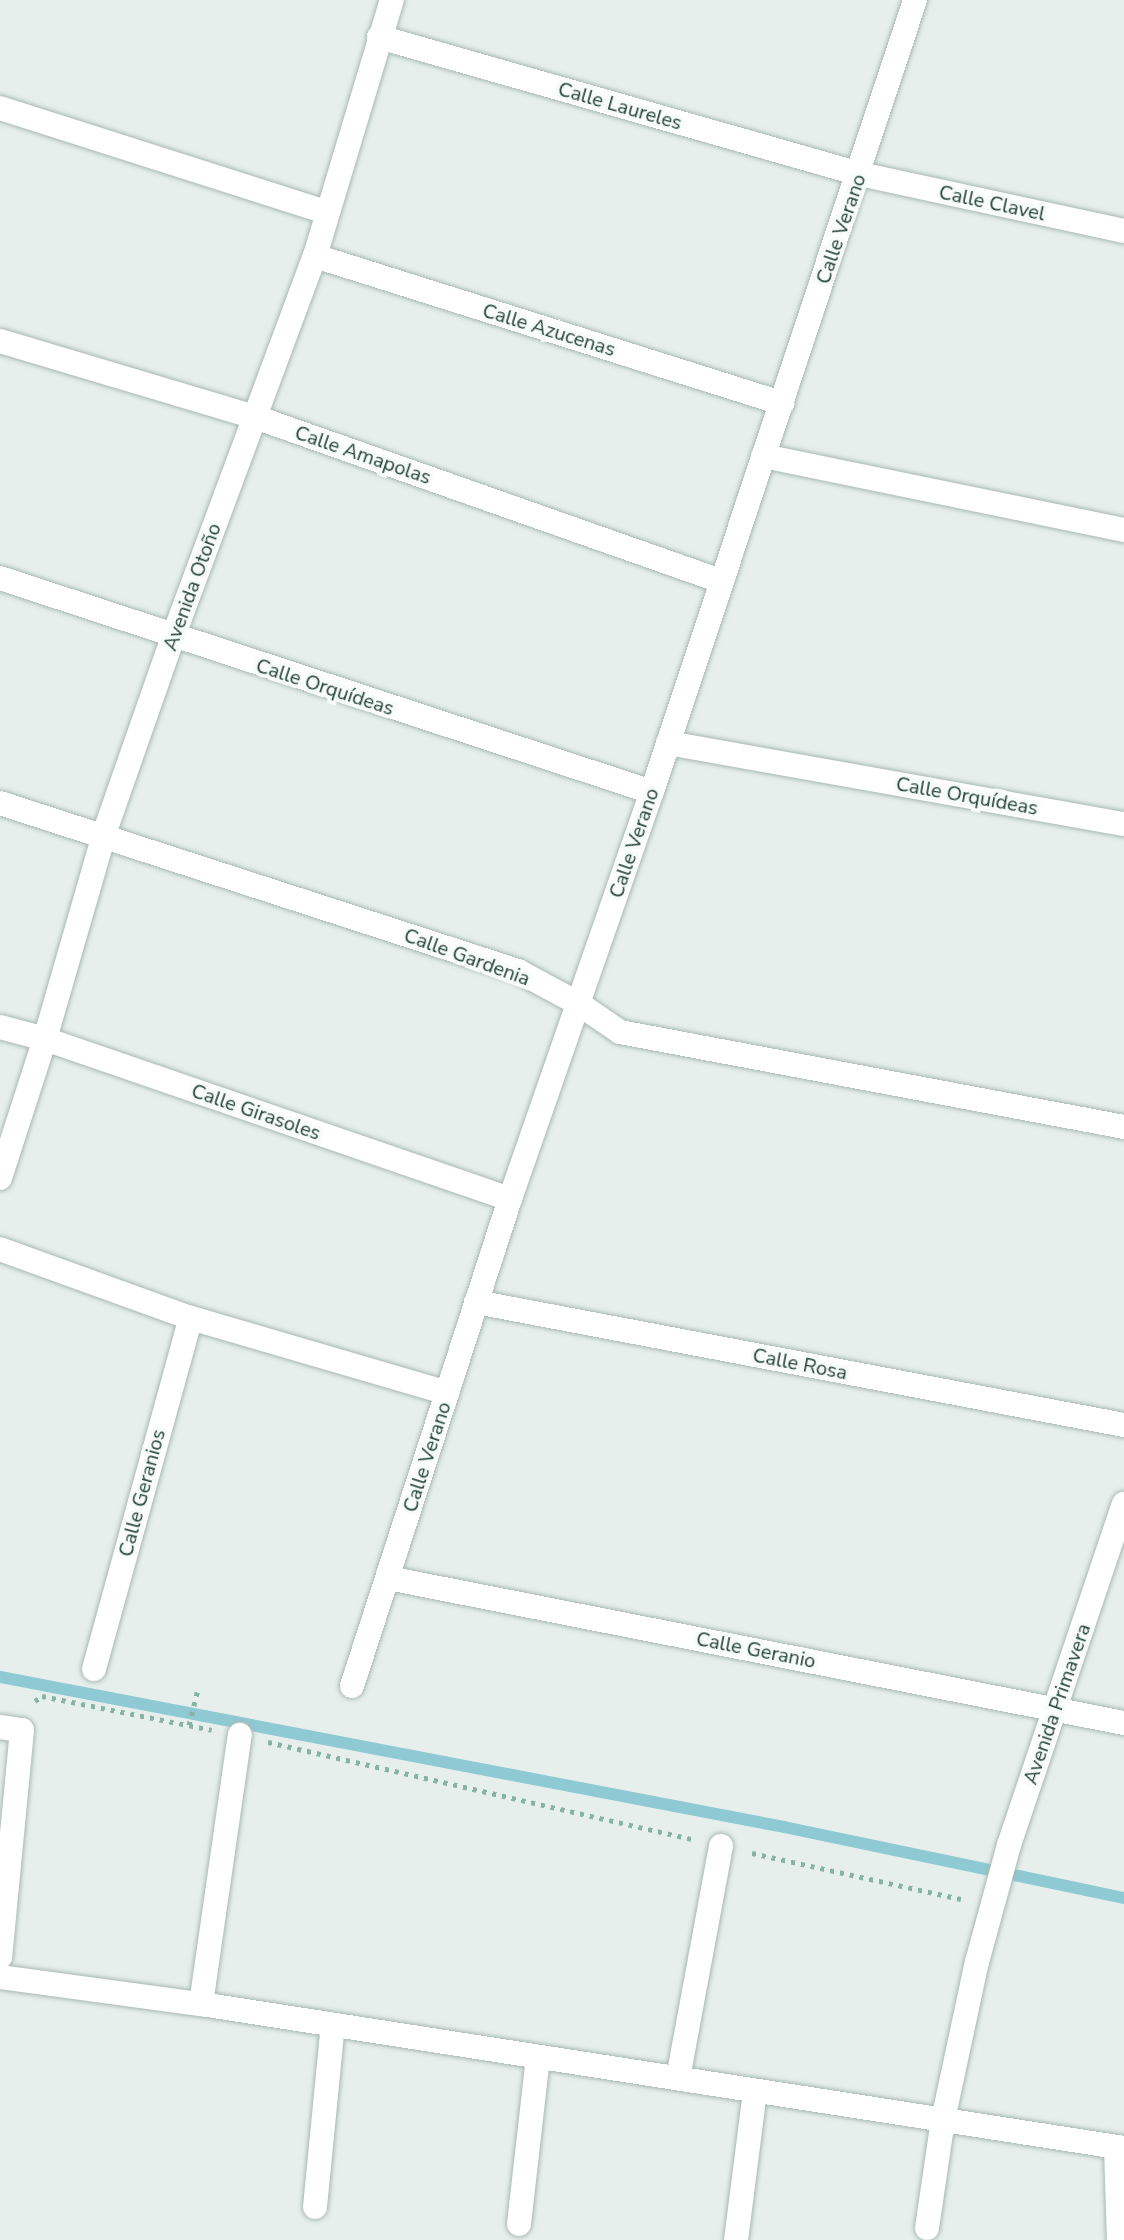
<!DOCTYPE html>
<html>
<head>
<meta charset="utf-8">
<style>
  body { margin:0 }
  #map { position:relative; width:1124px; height:2240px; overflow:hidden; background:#e6efeb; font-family:"Nunito Sans",sans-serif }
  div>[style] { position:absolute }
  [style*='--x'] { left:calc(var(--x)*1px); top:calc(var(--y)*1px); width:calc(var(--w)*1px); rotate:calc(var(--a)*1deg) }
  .stream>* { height:12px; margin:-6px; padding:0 6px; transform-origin:6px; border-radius:6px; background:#8ec9d4 }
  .path>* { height:5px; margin-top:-2.5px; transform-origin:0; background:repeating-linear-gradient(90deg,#86b3a5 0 4px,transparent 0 10px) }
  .roads { filter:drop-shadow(0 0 2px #a8b8b2) drop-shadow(0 0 2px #a8b8b2) }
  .street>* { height:24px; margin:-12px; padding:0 12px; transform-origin:12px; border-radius:12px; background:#fff }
  .secondary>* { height:24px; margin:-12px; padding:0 12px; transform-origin:12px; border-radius:12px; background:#fff }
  span { translate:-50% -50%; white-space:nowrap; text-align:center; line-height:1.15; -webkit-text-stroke:8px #f7fbf9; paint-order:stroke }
  .street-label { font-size:20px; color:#24423a }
</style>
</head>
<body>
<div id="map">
  <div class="stream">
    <div style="--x:0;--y:1677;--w:798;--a:10.83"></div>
    <div style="--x:784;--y:1827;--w:347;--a:11.8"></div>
  </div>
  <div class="path">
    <div style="--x:35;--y:1701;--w:9;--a:-36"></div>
    <div style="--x:42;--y:1696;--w:173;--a:11.3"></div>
    <div style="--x:189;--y:1725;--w:37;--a:-76"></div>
    <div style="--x:268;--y:1742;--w:434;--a:12.9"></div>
    <div style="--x:752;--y:1853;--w:214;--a:12.4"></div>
  </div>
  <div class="roads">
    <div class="street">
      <div style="--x:379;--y:37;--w:500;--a:15.9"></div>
      <div style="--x:860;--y:174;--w:270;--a:12.2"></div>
      <div style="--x:0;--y:108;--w:342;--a:17.7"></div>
      <div style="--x:315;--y:256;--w:490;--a:17.5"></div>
      <div style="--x:0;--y:341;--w:266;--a:16.6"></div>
      <div style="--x:255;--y:417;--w:495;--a:19.4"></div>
      <div style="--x:763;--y:456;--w:369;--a:11.6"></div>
      <div style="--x:0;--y:578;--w:686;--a:18.17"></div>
      <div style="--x:668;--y:743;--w:463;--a:10.1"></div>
      <div style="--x:0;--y:803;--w:545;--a:17.97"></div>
      <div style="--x:518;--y:971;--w:69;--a:28.4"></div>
      <div style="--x:579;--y:1004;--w:50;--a:34.3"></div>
      <div style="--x:620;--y:1032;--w:513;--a:10.67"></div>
      <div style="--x:0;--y:1027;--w:47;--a:14.9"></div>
      <div style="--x:45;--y:1039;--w:492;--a:19"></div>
      <div style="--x:0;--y:1178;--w:146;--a:-72.1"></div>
      <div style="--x:45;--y:1039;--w:213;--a:-73.9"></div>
      <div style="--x:104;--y:834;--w:209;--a:-70.7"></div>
      <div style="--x:173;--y:637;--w:407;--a:-69.6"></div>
      <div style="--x:315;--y:256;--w:267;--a:-73.3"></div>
      <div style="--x:0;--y:1249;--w:203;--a:19.9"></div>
      <div style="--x:191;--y:1318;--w:267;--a:16.3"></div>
      <div style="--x:476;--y:1302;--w:660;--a:10.75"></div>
      <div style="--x:388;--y:1578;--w:750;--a:11.15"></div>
      <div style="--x:94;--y:1669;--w:364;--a:-74.6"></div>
      <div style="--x:352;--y:1686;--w:512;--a:-72.03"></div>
      <div style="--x:510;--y:1199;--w:431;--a:-70.8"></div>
      <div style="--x:652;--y:792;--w:835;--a:-71.63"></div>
      <div style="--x:201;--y:2004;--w:272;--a:-81.8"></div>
      <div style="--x:678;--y:2078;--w:236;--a:-79.5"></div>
      <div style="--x:1116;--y:2147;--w:93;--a:88.2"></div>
      <div style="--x:315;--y:2207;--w:183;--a:-84.4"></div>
      <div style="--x:519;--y:2224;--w:168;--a:-83.5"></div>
      <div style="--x:927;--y:2228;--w:109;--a:-81.6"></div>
      <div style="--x:736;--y:2240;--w:150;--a:-82.7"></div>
    </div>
    <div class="secondary">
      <div style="--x:0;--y:1727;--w:22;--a:8"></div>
      <div style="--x:22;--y:1730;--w:228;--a:95.5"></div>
      <div style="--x:0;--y:1977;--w:203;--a:7.7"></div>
      <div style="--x:201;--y:2004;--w:934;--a:8.87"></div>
      <div style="--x:943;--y:2120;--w:162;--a:-77.9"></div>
      <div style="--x:977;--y:1962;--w:121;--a:-74.7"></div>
      <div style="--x:1009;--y:1845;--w:360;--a:-71.4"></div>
    </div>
  </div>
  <div class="street-label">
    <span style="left:620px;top:106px;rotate:16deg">Calle Laureles</span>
    <span style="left:992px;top:203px;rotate:12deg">Calle Clavel</span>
    <span style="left:841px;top:229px;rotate:-71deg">Calle Verano</span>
    <span style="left:549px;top:330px;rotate:17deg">Calle Azucenas</span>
    <span style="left:363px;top:455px;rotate:19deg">Calle Amapolas</span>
    <span style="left:192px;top:587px;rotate:-70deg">Avenida Otoño</span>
    <span style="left:325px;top:687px;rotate:18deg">Calle Orquídeas</span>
    <span style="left:967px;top:796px;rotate:10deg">Calle Orquídeas</span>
    <span style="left:634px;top:843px;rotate:-71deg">Calle Verano</span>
    <span style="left:467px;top:957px;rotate:20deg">Calle Gardenia</span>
    <span style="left:256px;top:1112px;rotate:19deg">Calle Girasoles</span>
    <span style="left:800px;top:1364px;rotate:11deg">Calle Rosa</span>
    <span style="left:427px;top:1457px;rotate:-72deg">Calle Verano</span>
    <span style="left:142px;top:1493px;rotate:-75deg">Calle Geranios</span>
    <span style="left:756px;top:1650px;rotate:11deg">Calle Geranio</span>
    <span style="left:1057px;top:1704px;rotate:-71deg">Avenida Primavera</span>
  </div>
</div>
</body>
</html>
